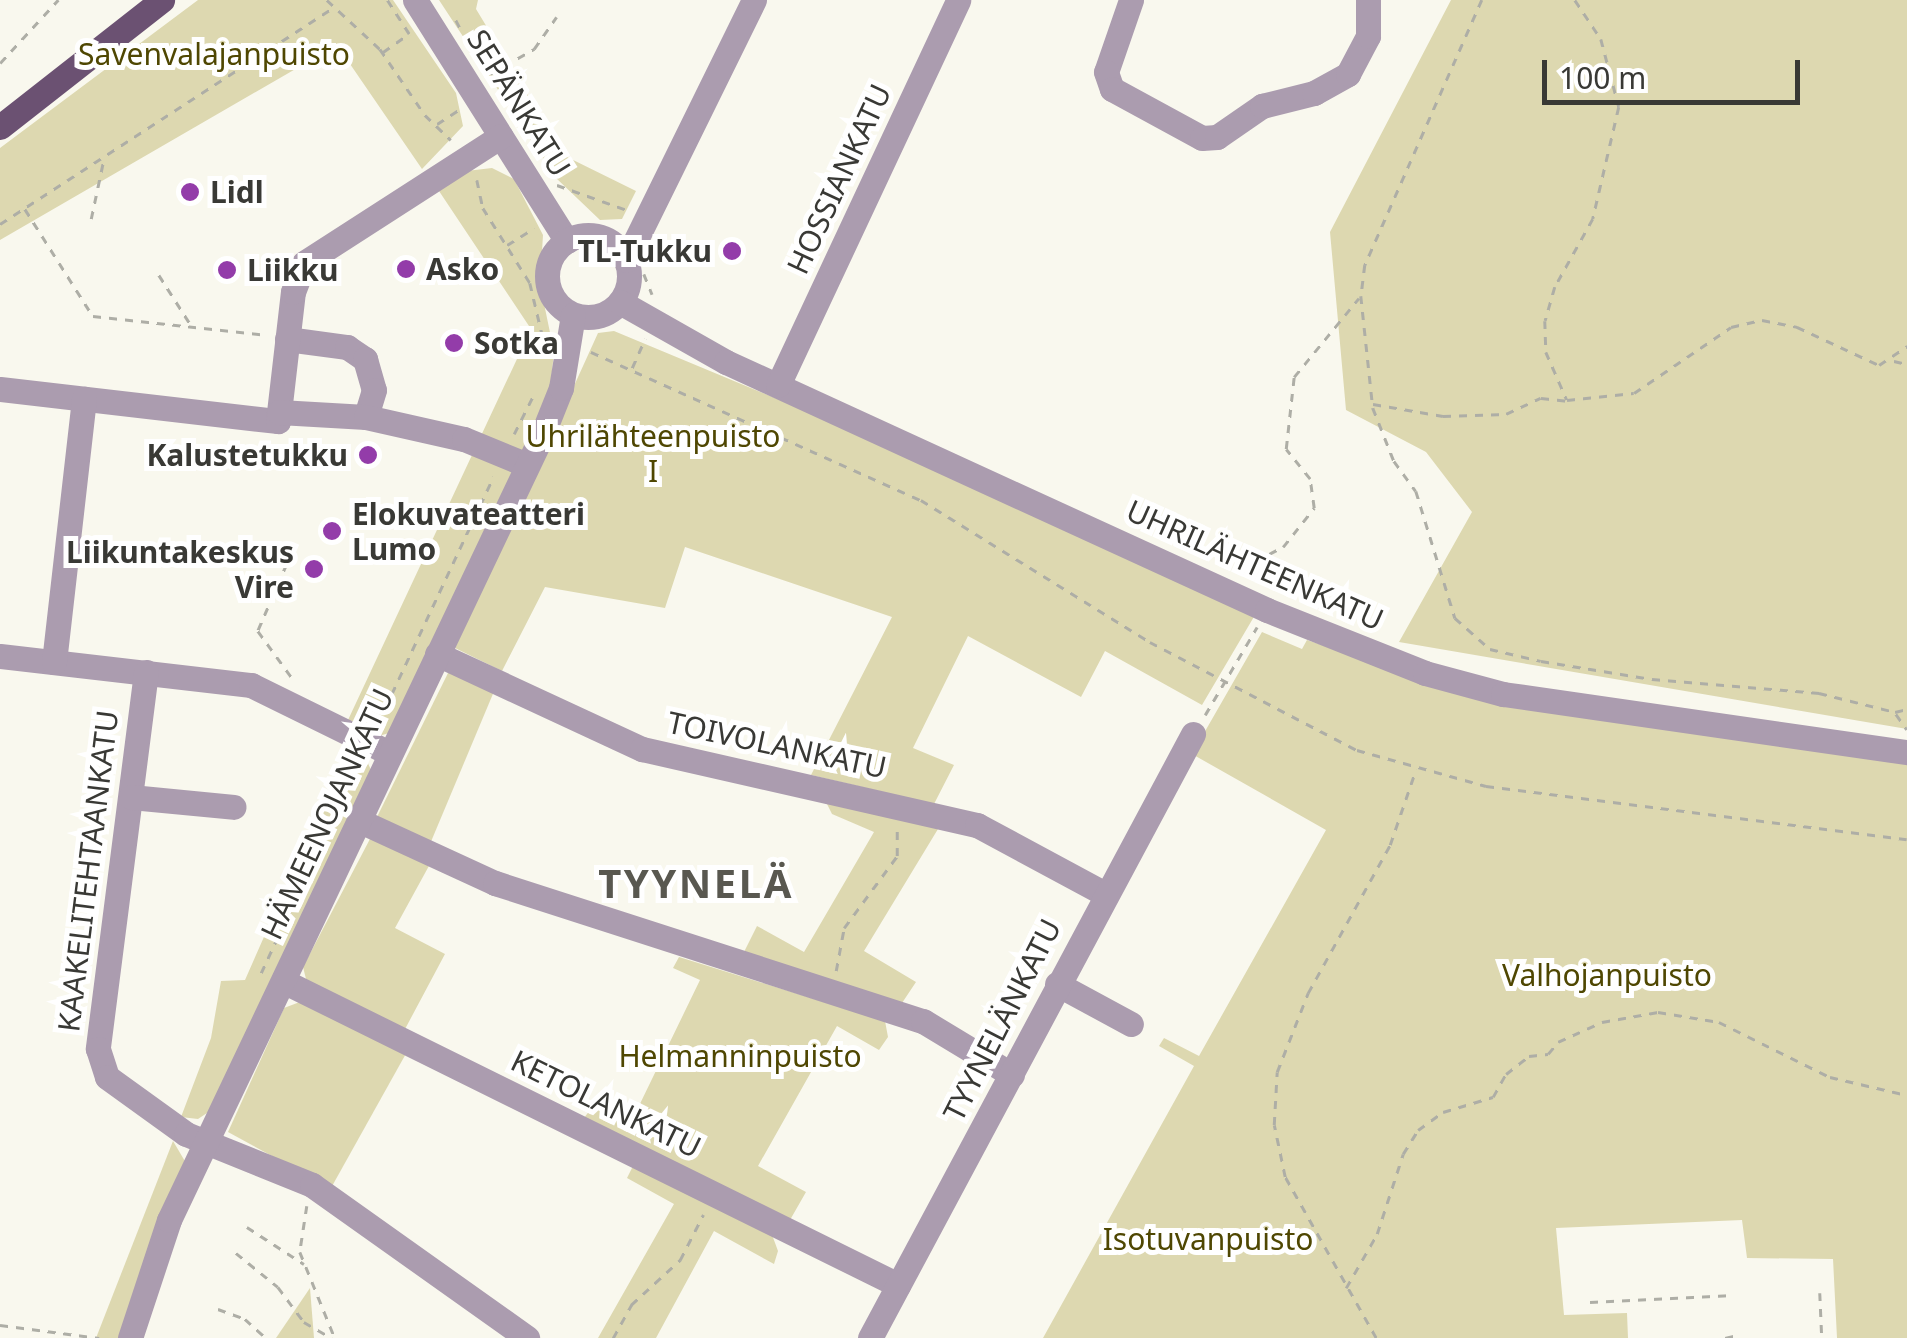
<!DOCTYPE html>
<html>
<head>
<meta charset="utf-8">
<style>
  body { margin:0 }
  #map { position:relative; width:1907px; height:1338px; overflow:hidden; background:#f9f8ee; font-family:"Noto Sans",sans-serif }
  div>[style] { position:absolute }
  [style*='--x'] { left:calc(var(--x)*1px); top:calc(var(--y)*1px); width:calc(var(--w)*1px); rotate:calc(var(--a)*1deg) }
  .green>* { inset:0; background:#ddd8b0 }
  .path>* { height:2.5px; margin-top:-1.25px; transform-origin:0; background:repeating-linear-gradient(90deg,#aeaea6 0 8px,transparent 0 16px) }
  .minor>* { height:25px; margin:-12.5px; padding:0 12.5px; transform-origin:12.5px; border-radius:12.5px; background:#ab9caf }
  .minor>.ring { margin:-12.5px; padding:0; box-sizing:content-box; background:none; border:25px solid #ab9caf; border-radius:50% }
  .major>* { height:25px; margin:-12.5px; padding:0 12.5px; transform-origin:12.5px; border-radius:12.5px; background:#6b5172 }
  .dots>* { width:28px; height:28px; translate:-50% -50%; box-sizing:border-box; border:5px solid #fff; border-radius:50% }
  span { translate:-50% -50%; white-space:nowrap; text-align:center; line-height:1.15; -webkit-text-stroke:10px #fff; paint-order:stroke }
  .park-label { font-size:30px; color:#4f4702 }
  .street-label { font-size:30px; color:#393935 }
  .poi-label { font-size:30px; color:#393935; font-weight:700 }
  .left { translate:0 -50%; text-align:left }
  .right { translate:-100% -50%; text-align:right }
  .district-label { font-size:40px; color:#595850; font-weight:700; letter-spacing:2.5px }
  .scale { position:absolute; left:1542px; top:60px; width:258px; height:45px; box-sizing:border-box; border:5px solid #393935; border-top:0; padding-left:12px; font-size:30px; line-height:35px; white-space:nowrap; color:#393935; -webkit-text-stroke:8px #fff; paint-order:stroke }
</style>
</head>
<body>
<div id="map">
  <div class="green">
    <div style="clip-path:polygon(198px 0,393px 0,456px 93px,463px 126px,422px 169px,337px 45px,0 240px,0 148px)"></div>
    <div style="clip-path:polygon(439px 0,478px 0,476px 9px,565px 156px,636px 191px,622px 219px,600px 220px,556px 178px)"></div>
    <div style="clip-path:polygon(1451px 0,1907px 0,1907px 729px,1399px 642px,1472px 512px,1426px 452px,1346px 410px,1330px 232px)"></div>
    <div style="clip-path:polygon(492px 168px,514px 179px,543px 235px,540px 284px,554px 352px,549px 400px,389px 733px,379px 736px,348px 720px,531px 329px,435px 185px,458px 172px)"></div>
    <div style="clip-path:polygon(614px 331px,811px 413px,1255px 615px,1202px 705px,1105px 651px,1081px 697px,968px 636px,913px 748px,954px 765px,934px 804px,811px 775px,892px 617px,685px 547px,665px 608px,545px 587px,502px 671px,455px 648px,598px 333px)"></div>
    <div style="clip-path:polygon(1262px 632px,1302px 649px,1307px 640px,1497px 703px,1907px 763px,1907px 1338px,1837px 1338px,1833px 1259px,1747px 1258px,1742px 1220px,1556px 1228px,1564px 1315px,1627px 1313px,1628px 1338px,1043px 1338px,1194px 1066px,1159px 1046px,1164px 1038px,1199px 1056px,1326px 830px,1192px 754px)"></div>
    <div style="clip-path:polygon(449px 671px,495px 689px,430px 844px,377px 817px)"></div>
    <div style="clip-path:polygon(346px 751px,366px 759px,371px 770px,210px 1111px,198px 1119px,181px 1117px,211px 1038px,221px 981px,245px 980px)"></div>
    <div style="clip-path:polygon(824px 798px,938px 829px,864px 951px,916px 982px,902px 1003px,742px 956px,757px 926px,804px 952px,874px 832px,832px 814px)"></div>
    <div style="clip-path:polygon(371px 837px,430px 864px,395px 928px,445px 954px,404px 1031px,307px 983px,303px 967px)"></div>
    <div style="clip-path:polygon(679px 957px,885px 1021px,888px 1037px,879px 1050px,837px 1026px,758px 1166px,806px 1192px,790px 1220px,584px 1118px,599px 1098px,636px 1112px,700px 980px,673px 968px)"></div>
    <div style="clip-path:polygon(305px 1000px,408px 1050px,331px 1188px,228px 1132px,284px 1008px)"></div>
    <div style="clip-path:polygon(173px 1141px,186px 1163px,121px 1338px,96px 1338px)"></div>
    <div style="clip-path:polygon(635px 1162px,771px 1232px,778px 1251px,774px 1264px,714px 1231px,656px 1338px,598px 1338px,674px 1204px,627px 1178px)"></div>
    <div style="clip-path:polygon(310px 1288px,314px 1338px,276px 1338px)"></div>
  </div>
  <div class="path">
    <div style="--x:327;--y:0;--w:72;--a:42.8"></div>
    <div style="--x:380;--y:49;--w:80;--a:55.7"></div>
    <div style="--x:425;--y:115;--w:36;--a:44"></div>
    <div style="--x:1482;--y:0;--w:290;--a:113.8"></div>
    <div style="--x:1365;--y:265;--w:31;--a:97"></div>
    <div style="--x:1361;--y:296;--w:113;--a:83.9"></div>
    <div style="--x:1373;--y:408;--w:57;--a:68.4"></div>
    <div style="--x:1394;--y:461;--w:37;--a:54"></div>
    <div style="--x:1416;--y:491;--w:133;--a:72.9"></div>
    <div style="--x:1455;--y:618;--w:47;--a:41.5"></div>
    <div style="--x:1490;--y:649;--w:52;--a:13.2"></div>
    <div style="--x:1541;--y:661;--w:112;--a:9.2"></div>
    <div style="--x:1652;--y:679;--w:168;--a:4.8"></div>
    <div style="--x:1819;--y:693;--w:78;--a:14"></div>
    <div style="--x:1895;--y:712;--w:12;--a:-14"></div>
    <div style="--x:1575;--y:0;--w:47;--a:56.3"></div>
    <div style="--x:1601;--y:39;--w:70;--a:75.2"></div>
    <div style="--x:1619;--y:107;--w:115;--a:103.1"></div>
    <div style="--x:1593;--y:219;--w:78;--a:119.2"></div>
    <div style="--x:1555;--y:287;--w:35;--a:106"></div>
    <div style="--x:1545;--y:321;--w:31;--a:88"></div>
    <div style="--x:1546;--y:352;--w:52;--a:66.4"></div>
    <div style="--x:1567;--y:400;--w:67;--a:-6"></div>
    <div style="--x:1634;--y:393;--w:117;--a:-34.2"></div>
    <div style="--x:1731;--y:327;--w:32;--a:-13"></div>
    <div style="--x:1762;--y:320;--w:36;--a:11"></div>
    <div style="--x:1797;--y:327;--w:90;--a:24.9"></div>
    <div style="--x:1879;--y:365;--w:34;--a:-34"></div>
    <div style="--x:456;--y:20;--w:11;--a:63"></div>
    <div style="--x:383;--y:52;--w:32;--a:-35"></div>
    <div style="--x:409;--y:34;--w:40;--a:-122.9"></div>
    <div style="--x:0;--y:63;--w:86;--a:-47.4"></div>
    <div style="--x:490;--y:74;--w:51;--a:-29.6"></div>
    <div style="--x:534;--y:49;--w:39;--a:-55"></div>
    <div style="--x:437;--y:124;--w:27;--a:-33"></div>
    <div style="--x:477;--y:180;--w:29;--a:78"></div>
    <div style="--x:483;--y:208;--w:89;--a:57.9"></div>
    <div style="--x:530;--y:283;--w:65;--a:76.6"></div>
    <div style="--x:557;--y:185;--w:74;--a:19.7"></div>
    <div style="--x:25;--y:209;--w:127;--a:57.6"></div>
    <div style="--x:93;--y:316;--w:175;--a:6.2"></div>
    <div style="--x:91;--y:219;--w:62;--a:-78"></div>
    <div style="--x:0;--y:224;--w:397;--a:-33"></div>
    <div style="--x:507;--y:245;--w:32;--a:-32"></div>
    <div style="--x:644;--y:274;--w:22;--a:68"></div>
    <div style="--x:159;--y:275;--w:59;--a:57.4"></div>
    <div style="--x:591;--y:352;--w:362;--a:24.2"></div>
    <div style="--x:921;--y:500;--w:269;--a:31.8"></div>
    <div style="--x:1150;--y:642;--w:233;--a:27.6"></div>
    <div style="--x:1357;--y:750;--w:134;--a:15.6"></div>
    <div style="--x:1486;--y:786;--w:424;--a:7.2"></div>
    <div style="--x:1894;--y:361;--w:13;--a:13"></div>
    <div style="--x:632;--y:368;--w:32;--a:-66"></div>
    <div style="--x:1373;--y:404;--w:71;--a:9.7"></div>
    <div style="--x:1443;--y:416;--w:63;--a:-1.8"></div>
    <div style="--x:1506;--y:414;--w:38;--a:-25"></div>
    <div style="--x:1541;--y:398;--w:28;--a:6"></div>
    <div style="--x:514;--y:434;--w:47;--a:-63.4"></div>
    <div style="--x:287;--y:564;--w:73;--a:113.4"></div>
    <div style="--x:258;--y:631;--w:63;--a:54"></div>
    <div style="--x:1268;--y:587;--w:33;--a:-88"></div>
    <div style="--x:1269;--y:554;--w:16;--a:-27"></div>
    <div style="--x:1283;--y:547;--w:50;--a:-51.5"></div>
    <div style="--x:1314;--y:508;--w:29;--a:-98"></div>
    <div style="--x:1310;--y:479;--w:38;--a:-129"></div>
    <div style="--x:1286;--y:449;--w:72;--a:-83.7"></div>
    <div style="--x:1294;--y:377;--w:102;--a:-50.6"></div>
    <div style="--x:1896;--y:714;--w:19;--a:55"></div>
    <div style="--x:1205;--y:715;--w:102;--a:-59.4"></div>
    <div style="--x:378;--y:723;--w:272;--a:-64.9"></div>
    <div style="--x:836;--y:971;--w:44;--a:-79.5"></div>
    <div style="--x:844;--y:928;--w:89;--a:-53.6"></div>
    <div style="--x:897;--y:856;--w:28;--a:-90"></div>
    <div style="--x:261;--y:973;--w:233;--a:-65.1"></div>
    <div style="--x:307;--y:1206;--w:47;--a:98.7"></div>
    <div style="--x:300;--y:1252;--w:93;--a:67.9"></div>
    <div style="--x:247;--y:1227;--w:68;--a:33"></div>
    <div style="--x:236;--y:1253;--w:54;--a:39"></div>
    <div style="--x:278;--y:1287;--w:44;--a:53.4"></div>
    <div style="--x:304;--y:1322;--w:32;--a:30"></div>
    <div style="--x:1346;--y:1288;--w:62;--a:-60.1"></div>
    <div style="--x:1377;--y:1234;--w:84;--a:-72"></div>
    <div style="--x:1403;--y:1154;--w:28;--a:-58"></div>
    <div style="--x:1418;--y:1130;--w:31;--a:-36"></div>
    <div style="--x:1443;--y:1112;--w:52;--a:-16.7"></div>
    <div style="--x:1493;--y:1097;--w:26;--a:-61"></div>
    <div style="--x:1506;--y:1074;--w:29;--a:-38"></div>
    <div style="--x:1529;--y:1056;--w:19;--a:-6"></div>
    <div style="--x:1548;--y:1054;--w:16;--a:-50"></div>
    <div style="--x:1558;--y:1042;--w:48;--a:-24.4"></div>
    <div style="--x:1602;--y:1022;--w:57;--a:-10.1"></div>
    <div style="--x:1658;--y:1012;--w:62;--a:9.3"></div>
    <div style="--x:1719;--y:1022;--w:124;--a:26.4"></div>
    <div style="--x:1830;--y:1077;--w:79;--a:13.2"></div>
    <div style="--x:1820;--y:1293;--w:45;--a:87.5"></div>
    <div style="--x:1590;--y:1302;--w:144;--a:-2.8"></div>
    <div style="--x:218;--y:1309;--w:29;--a:20"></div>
    <div style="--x:245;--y:1319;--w:28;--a:42"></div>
    <div style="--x:0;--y:1325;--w:100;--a:7.5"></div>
    <div style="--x:613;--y:1338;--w:38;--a:-61"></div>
    <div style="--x:631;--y:1305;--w:67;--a:-42.6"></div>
    <div style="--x:680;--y:1260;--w:51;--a:-62.9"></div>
    <div style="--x:1376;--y:1338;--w:185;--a:-119.5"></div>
    <div style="--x:1285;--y:1177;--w:53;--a:-101.9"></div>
    <div style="--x:1274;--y:1125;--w:53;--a:-86.8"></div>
    <div style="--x:1277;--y:1072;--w:85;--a:-68.6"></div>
    <div style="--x:1308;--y:993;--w:169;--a:-61"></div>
    <div style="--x:1390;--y:845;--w:80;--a:-71.1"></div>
    <div style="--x:1725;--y:1338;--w:12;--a:-14"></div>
  </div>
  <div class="minor">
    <div style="--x:415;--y:0;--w:285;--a:57.8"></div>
    <div style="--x:1131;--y:0;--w:76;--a:109.1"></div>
    <div style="--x:1106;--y:72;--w:18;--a:71"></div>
    <div style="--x:1112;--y:89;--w:102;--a:28.6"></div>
    <div style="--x:1202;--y:138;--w:15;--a:-4"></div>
    <div style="--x:1217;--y:137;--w:55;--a:-34.6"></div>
    <div style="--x:1262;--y:106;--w:54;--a:-14"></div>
    <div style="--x:1314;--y:93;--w:39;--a:-29"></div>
    <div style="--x:1348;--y:74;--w:43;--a:-62.2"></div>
    <div style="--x:1368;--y:36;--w:36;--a:-90"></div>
    <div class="ring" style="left:547px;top:235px;width:57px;height:57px"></div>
    <div style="--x:626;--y:260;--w:290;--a:-63.8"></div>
    <div style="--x:620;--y:302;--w:122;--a:29.5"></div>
    <div style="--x:726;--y:362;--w:595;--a:24.63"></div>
    <div style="--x:1267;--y:610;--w:170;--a:21.7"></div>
    <div style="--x:1425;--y:673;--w:81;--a:15.1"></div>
    <div style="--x:1503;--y:694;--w:408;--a:8.2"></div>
    <div style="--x:287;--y:339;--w:61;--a:7.6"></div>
    <div style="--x:347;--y:347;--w:22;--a:34"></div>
    <div style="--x:365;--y:359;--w:32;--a:74"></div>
    <div style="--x:374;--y:390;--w:28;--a:107"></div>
    <div style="--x:778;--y:385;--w:425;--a:-64.9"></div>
    <div style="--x:0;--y:389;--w:280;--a:6.6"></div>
    <div style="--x:278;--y:421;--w:130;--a:-83.4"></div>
    <div style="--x:293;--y:292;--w:31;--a:-69"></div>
    <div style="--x:304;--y:263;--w:234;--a:-32.8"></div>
    <div style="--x:279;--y:412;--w:87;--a:3.3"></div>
    <div style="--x:366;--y:417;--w:100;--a:12.7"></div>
    <div style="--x:464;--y:439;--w:68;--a:22.4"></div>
    <div style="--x:437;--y:654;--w:226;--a:24.9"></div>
    <div style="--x:642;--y:749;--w:344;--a:12.8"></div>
    <div style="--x:977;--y:825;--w:145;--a:28.3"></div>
    <div style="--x:0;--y:656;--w:253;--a:6.6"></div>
    <div style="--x:251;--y:685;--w:154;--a:26.2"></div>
    <div style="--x:54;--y:662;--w:265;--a:-83.5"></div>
    <div style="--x:146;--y:672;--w:380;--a:97.3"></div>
    <div style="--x:98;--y:1049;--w:29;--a:72"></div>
    <div style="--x:107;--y:1077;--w:97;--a:35.8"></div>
    <div style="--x:186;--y:1134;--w:136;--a:22"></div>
    <div style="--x:312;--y:1185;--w:264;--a:35.4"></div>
    <div style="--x:131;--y:797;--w:103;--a:5.5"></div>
    <div style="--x:360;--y:821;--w:149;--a:24.7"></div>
    <div style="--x:495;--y:883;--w:450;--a:17.9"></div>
    <div style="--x:923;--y:1021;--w:104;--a:31.2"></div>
    <div style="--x:285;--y:982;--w:684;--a:26.3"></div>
    <div style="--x:1057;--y:984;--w:84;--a:28.4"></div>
    <div style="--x:130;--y:1338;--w:124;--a:-71.7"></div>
    <div style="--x:169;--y:1220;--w:871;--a:-64.58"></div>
    <div style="--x:543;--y:433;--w:48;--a:-68.2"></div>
    <div style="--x:561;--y:388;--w:74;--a:-80.7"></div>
    <div style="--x:870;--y:1338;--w:685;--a:-61.86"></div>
  </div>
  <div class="major">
    <div style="--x:0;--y:127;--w:206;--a:-38.1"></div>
  </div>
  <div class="dots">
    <div style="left:190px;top:192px;background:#933ca9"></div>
    <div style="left:732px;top:251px;background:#933ca9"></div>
    <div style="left:406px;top:269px;background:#933ca9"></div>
    <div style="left:227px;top:270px;background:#933ca9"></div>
    <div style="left:454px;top:343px;background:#933ca9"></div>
    <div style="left:368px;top:455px;background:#933ca9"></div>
    <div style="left:332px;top:531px;background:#933ca9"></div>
    <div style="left:314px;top:569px;background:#933ca9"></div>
  </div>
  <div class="park-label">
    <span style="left:214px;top:54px">Savenvalajanpuisto</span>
    <span style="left:653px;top:453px">Uhrilähteenpuisto<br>I</span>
    <span style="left:1607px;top:975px">Valhojanpuisto</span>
    <span style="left:740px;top:1056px">Helmanninpuisto</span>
    <span style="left:1208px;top:1239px">Isotuvanpuisto</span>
  </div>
  <div class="street-label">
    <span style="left:519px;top:103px;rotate:58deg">SEPÄNKATU</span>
    <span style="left:839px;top:179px;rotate:-65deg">HOSSIANKATU</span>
    <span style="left:1255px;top:565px;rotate:24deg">UHRILÄHTEENKATU</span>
    <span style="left:777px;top:745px;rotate:12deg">TOIVOLANKATU</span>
    <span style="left:327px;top:814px;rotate:-65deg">HÄMEENOJANKATU</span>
    <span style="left:88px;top:871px;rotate:-83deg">KAAKELITEHTAANKATU</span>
    <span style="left:1002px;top:1020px;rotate:-63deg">TYYNELÄNKATU</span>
    <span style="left:606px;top:1104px;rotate:26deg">KETOLANKATU</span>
  </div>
  <div class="poi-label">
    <span class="left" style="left:210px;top:192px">Lidl</span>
    <span class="right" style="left:712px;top:251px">TL-Tukku</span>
    <span class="left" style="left:426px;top:269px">Asko</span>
    <span class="left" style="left:247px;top:270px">Liikku</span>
    <span class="left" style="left:474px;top:343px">Sotka</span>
    <span class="right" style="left:348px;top:455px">Kalustetukku</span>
    <span class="left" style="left:352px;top:531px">Elokuvateatteri<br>Lumo</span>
    <span class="right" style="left:294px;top:569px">Liikuntakeskus<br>Vire</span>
  </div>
  <div class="district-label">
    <span style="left:696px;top:883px">TYYNELÄ</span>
  </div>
  <div class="scale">100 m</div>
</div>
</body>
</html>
